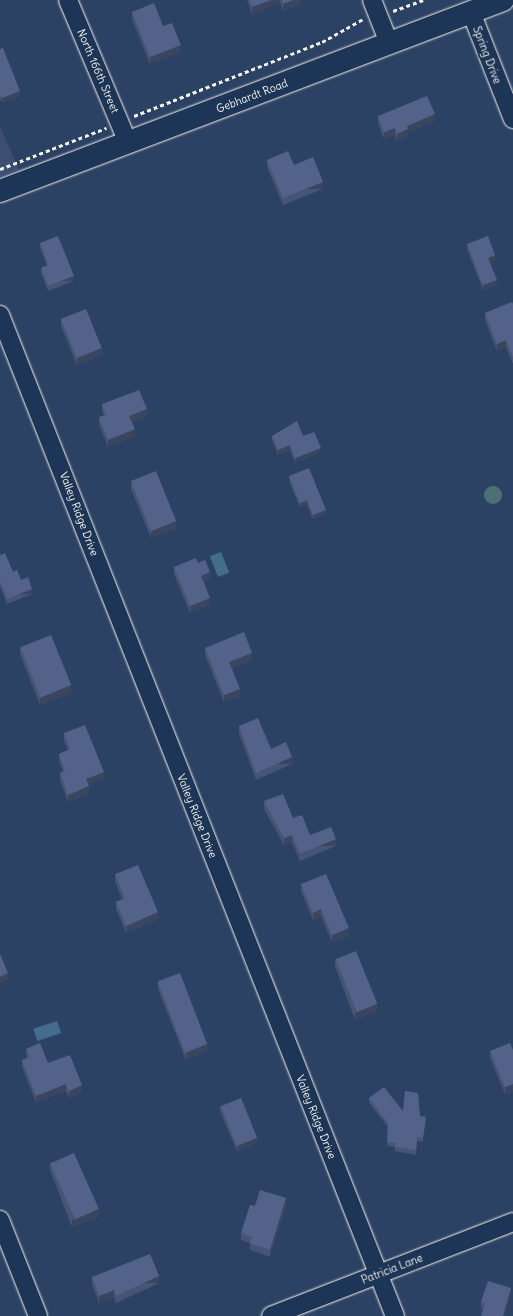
<!DOCTYPE html>
<html>
<head>
<meta charset="utf-8">
<style>
  body { margin:0 }
  #map { position:relative; width:513px; height:1316px; overflow:hidden; background:#2c4265; font-family:Delius,sans-serif }
  div>[style] { position:absolute }
  [style*='--x'] { left:calc(var(--x)*1px); top:calc(var(--y)*1px); width:calc(var(--w)*1px); rotate:calc(var(--a)*1deg) }
  .built>* { inset:0; background:#3c4f72 }
  .green>* { inset:0; background:#4d7173 }
  .round { border-radius:50% }
  .water>* { inset:0; background:#446d8c; transform-origin:0 0 }
  .path>* { height:2.5px; margin-top:-1.25px; transform-origin:0; background:repeating-linear-gradient(90deg,#f4f1e8 0 4px,transparent 0 7px) }
  .roads { filter:drop-shadow(0 0 1px #f4f1e8) drop-shadow(0 0 1px #f4f1e8) }
  .minor>* { height:18px; margin:-9px; padding:0 9px; transform-origin:9px; border-radius:9px; background:#1d3557 }
  .tertiary>* { height:22px; margin:-11px; padding:0 11px; transform-origin:11px; border-radius:11px; background:#1d3557 }
  .wall>* { inset:0; background:#475475 }
  .shaded-wall>* { inset:0; background:#3a455f; transform-origin:0 0 }
  .building>* { inset:0; background:#536288; transform-origin:0 0 }
  span { translate:-50% -50%; white-space:nowrap; text-align:center; line-height:1.15; -webkit-text-stroke:3.5px #1d3557; paint-order:stroke }
  .street-label { font-size:11px; color:#f4f1e8 }
</style>
</head>
<body>
<div id="map">
  <div class="built">
    <div style="clip-path:polygon(0 126px,19px 170px,0 177px)"></div>
  </div>
  <div class="green">
    <div class="round" style="left:484px;top:486px;width:18px;height:18px"></div>
  </div>
  <div class="water">
    <div style="left:221px;top:552px;width:22px;height:12px;rotate:68deg"></div>
    <div style="left:57px;top:1021px;width:13px;height:25px;rotate:72deg"></div>
  </div>
  <div class="path">
    <div style="--x:393;--y:11;--w:32;--a:-20"></div>
    <div style="--x:134;--y:116;--w:202;--a:-21.5"></div>
    <div style="--x:322;--y:42;--w:47;--a:-29.3"></div>
    <div style="--x:0;--y:169;--w:114;--a:-21.1"></div>
  </div>
  <div class="roads">
    <div class="minor">
      <div style="--x:68;--y:0;--w:155;--a:67.2"></div>
      <div style="--x:372;--y:0;--w:46;--a:68.4"></div>
      <div style="--x:471;--y:12;--w:115;--a:68.6"></div>
      <div style="--x:0;--y:315;--w:1076;--a:68.47"></div>
      <div style="--x:0;--y:1220;--w:103;--a:68.4"></div>
      <div style="--x:271;--y:1316;--w:260;--a:-21.2"></div>
    </div>
    <div class="tertiary">
      <div style="--x:0;--y:191;--w:538;--a:-20.79"></div>
    </div>
  </div>
  <div class="wall">
    <div style="clip-path:polygon(247px 0,301px 0,301px 4px,283px 11px,280px 3px,252px 14px)"></div>
    <div style="clip-path:polygon(132px 12px,163px 26px,181px 52px,150px 64px,132px 19px)"></div>
    <div style="clip-path:polygon(0 49px,20px 96px,2px 103px,0 98px)"></div>
    <div style="clip-path:polygon(378px 116px,435px 121px,408px 132px,408px 136px,397px 141px,395px 135px,384px 139px,378px 123px)"></div>
    <div style="clip-path:polygon(267px 160px,294px 165px,323px 189px,283px 205px,267px 167px)"></div>
    <div style="clip-path:polygon(40px 243px,74px 281px,48px 291px,41px 273px,41px 268px,47px 266px,40px 248px)"></div>
    <div style="clip-path:polygon(467px 244px,495px 260px,490px 262px,497px 285px,483px 290px,467px 249px)"></div>
    <div style="clip-path:polygon(513px 304px,513px 364px,506px 347px,497px 351px,485px 320px,485px 313px)"></div>
    <div style="clip-path:polygon(61px 319px,102px 355px,77px 365px,61px 326px)"></div>
    <div style="clip-path:polygon(102px 404px,147px 416px,132px 422px,135px 436px,108px 447px,99px 424px,99px 417px,104px 416px,102px 411px)"></div>
    <div style="clip-path:polygon(272px 436px,303px 436px,321px 452px,295px 463px,290px 450px,278px 455px,272px 440px)"></div>
    <div style="clip-path:polygon(289px 476px,326px 514px,313px 519px,307px 504px,300px 507px,289px 481px)"></div>
    <div style="clip-path:polygon(131px 482px,176px 528px,151px 538px,131px 489px)"></div>
    <div style="clip-path:polygon(0 555px,13px 572px,32px 594px,7px 604px,0 586px)"></div>
    <div style="clip-path:polygon(198px 563px,210px 579px,204px 582px,210px 605px,190px 613px,174px 574px,174px 567px)"></div>
    <div style="clip-path:polygon(20px 647px,71px 693px,40px 705px,20px 654px)"></div>
    <div style="clip-path:polygon(205px 648px,252px 660px,232px 668px,240px 696px,224px 702px,205px 655px)"></div>
    <div style="clip-path:polygon(239px 726px,271px 749px,292px 764px,256px 780px,239px 733px)"></div>
    <div style="clip-path:polygon(64px 733px,104px 779px,88px 785px,89px 794px,68px 802px,60px 780px,60px 773px,63px 772px,59px 761px,59px 754px,68px 750px,64px 741px)"></div>
    <div style="clip-path:polygon(264px 801px,293px 818px,310px 835px,336px 846px,300px 861px,292px 842px,284px 845px,264px 809px)"></div>
    <div style="clip-path:polygon(115px 874px,158px 920px,126px 933px,116px 909px,116px 902px,122px 899px,115px 881px)"></div>
    <div style="clip-path:polygon(301px 884px,349px 936px,332px 942px,321px 916px,313px 920px,301px 891px)"></div>
    <div style="clip-path:polygon(335px 959px,377px 1011px,355px 1020px,335px 966px)"></div>
    <div style="clip-path:polygon(158px 982px,207px 1051px,186px 1060px,158px 989px)"></div>
    <div style="clip-path:polygon(26px 1049px,48px 1063px,82px 1092px,69px 1098px,66px 1091px,36px 1102px,22px 1067px,22px 1060px,27px 1058px,26px 1055px)"></div>
    <div style="clip-path:polygon(513px 1050px,513px 1091px,505px 1094px,490px 1058px,490px 1051px)"></div>
    <div style="clip-path:polygon(369px 1098px,403px 1111px,420px 1116px,426px 1122px,423px 1142px,417px 1141px,416px 1155px,395px 1151px,395px 1147px,387px 1146px,388px 1127px,369px 1103px)"></div>
    <div style="clip-path:polygon(220px 1106px,257px 1143px,237px 1151px,220px 1111px)"></div>
    <div style="clip-path:polygon(50px 1163px,99px 1216px,72px 1227px,50px 1170px)"></div>
    <div style="clip-path:polygon(286px 1205px,270px 1257px,250px 1250px,250px 1243px,241px 1240px,241px 1233px,255px 1206px)"></div>
    <div style="clip-path:polygon(92px 1277px,159px 1283px,116px 1303px,114px 1297px,99px 1303px,92px 1284px)"></div>
    <div style="clip-path:polygon(511px 1295px,483px 1310px,481px 1309px,481px 1302px)"></div>
  </div>
  <div class="shaded-wall">
    <div style="clip-path:polygon(271px 0,280px 0,280px 3px,252px 14px,252px 7px)"></div>
    <div style="clip-path:polygon(293px 0,301px 0,301px 4px,283px 11px,283px 4px)"></div>
    <div style="clip-path:polygon(181px 45px,181px 52px,150px 64px,150px 57px)"></div>
    <div style="clip-path:polygon(20px 91px,20px 96px,2px 103px,2px 98px)"></div>
    <div style="clip-path:polygon(435px 114px,435px 121px,408px 132px,408px 136px,397px 141px,397px 134px,407px 126px)"></div>
    <div style="clip-path:polygon(395px 128px,395px 135px,384px 139px,384px 132px)"></div>
    <div style="left:323px;top:182px;width:7px;height:43px;rotate:90deg"></div>
    <div style="clip-path:polygon(495px 255px,495px 260px,488px 263px,488px 258px)"></div>
    <div style="left:74px;top:276px;width:5px;height:28px;rotate:90deg"></div>
    <div style="clip-path:polygon(497px 280px,497px 285px,483px 290px,483px 285px)"></div>
    <div style="clip-path:polygon(506px 340px,506px 347px,497px 351px,497px 344px)"></div>
    <div style="clip-path:polygon(102px 348px,102px 355px,77px 365px,77px 358px)"></div>
    <div style="clip-path:polygon(147px 409px,147px 416px,129px 423px,129px 416px)"></div>
    <div style="clip-path:polygon(135px 429px,135px 436px,108px 447px,108px 440px)"></div>
    <div style="clip-path:polygon(290px 445px,290px 450px,278px 455px,278px 450px)"></div>
    <div style="clip-path:polygon(321px 448px,321px 452px,295px 463px,295px 458px)"></div>
    <div style="clip-path:polygon(307px 500px,307px 504px,300px 507px,300px 503px)"></div>
    <div style="clip-path:polygon(326px 510px,326px 514px,313px 519px,313px 515px)"></div>
    <div style="clip-path:polygon(176px 521px,176px 528px,151px 538px,151px 531px)"></div>
    <div style="clip-path:polygon(210px 572px,210px 579px,201px 583px,201px 576px)"></div>
    <div style="left:32px;top:589px;width:5px;height:27px;rotate:90deg"></div>
    <div style="clip-path:polygon(210px 598px,210px 605px,190px 613px,190px 606px)"></div>
    <div style="clip-path:polygon(252px 653px,252px 660px,229px 669px,229px 662px)"></div>
    <div style="clip-path:polygon(71px 685px,71px 693px,40px 705px,40px 698px)"></div>
    <div style="clip-path:polygon(240px 689px,240px 696px,224px 702px,224px 695px)"></div>
    <div style="left:292px;top:757px;width:7px;height:39px;rotate:90deg"></div>
    <div style="clip-path:polygon(104px 772px,104px 779px,86px 786px,86px 779px)"></div>
    <div style="clip-path:polygon(89px 786px,89px 794px,68px 802px,68px 795px)"></div>
    <div style="clip-path:polygon(292px 835px,292px 842px,284px 845px,284px 838px)"></div>
    <div style="left:336px;top:839px;width:7px;height:39px;rotate:90deg"></div>
    <div style="clip-path:polygon(321px 909px,321px 916px,313px 920px,313px 913px)"></div>
    <div style="clip-path:polygon(158px 912px,158px 920px,126px 933px,126px 926px)"></div>
    <div style="clip-path:polygon(349px 928px,349px 936px,332px 942px,332px 935px)"></div>
    <div style="clip-path:polygon(8px 973px,8px 980px,0 984px,0 977px)"></div>
    <div style="clip-path:polygon(377px 1004px,377px 1011px,355px 1020px,355px 1013px)"></div>
    <div style="clip-path:polygon(207px 1044px,207px 1051px,186px 1060px,186px 1053px)"></div>
    <div style="clip-path:polygon(66px 1084px,66px 1091px,36px 1102px,36px 1096px)"></div>
    <div style="clip-path:polygon(513px 1084px,513px 1091px,505px 1094px,505px 1087px)"></div>
    <div style="clip-path:polygon(82px 1085px,82px 1092px,69px 1098px,69px 1091px)"></div>
    <div style="clip-path:polygon(426px 1117px,426px 1122px,423px 1142px,423px 1137px)"></div>
    <div style="clip-path:polygon(257px 1138px,257px 1143px,237px 1151px,237px 1146px)"></div>
    <div style="clip-path:polygon(286px 1198px,286px 1205px,270px 1257px,270px 1250px)"></div>
    <div style="clip-path:polygon(99px 1209px,99px 1216px,72px 1227px,72px 1220px)"></div>
    <div style="left:159px;top:1276px;width:7px;height:47px;rotate:90deg"></div>
    <div style="clip-path:polygon(511px 1288px,511px 1295px,505px 1316px,503px 1316px)"></div>
    <div style="clip-path:polygon(114px 1290px,114px 1297px,99px 1303px,99px 1296px)"></div>
  </div>
  <div class="building">
    <div style="clip-path:polygon(249px 0,271px 0,252px 7px)"></div>
    <div style="clip-path:polygon(282px 0,293px 0,283px 4px)"></div>
    <div style="clip-path:polygon(154px 3px,163px 26px,172px 23px,181px 45px,150px 57px,132px 12px)"></div>
    <div style="clip-path:polygon(3px 48px,20px 91px,2px 98px,0 94px,0 49px)"></div>
    <div style="clip-path:polygon(427px 96px,435px 114px,407px 126px,408px 129px,397px 134px,395px 128px,384px 132px,378px 116px)"></div>
    <div style="clip-path:polygon(288px 151px,294px 165px,313px 157px,323px 182px,283px 198px,267px 160px)"></div>
    <div style="clip-path:polygon(58px 236px,74px 276px,48px 286px,41px 268px,48px 265px,40px 243px)"></div>
    <div style="clip-path:polygon(488px 236px,495px 255px,488px 258px,497px 280px,483px 285px,467px 244px)"></div>
    <div style="clip-path:polygon(512px 302px,513px 304px,513px 357px,506px 340px,497px 344px,485px 313px)"></div>
    <div style="left:86px;top:309px;width:42px;height:27px;rotate:68deg"></div>
    <div style="clip-path:polygon(139px 390px,147px 409px,129px 416px,135px 429px,108px 440px,99px 417px,106px 415px,102px 404px)"></div>
    <div style="clip-path:polygon(297px 421px,303px 436px,314px 432px,321px 448px,295px 458px,290px 445px,278px 450px,272px 436px)"></div>
    <div style="clip-path:polygon(309px 468px,326px 510px,313px 515px,307px 500px,300px 503px,289px 476px)"></div>
    <div style="left:156px;top:471px;width:54px;height:27px;rotate:68deg"></div>
    <div style="clip-path:polygon(5px 553px,13px 572px,17px 570px,21px 580px,28px 577px,32px 589px,7px 599px,0 581px,0 555px)"></div>
    <div style="clip-path:polygon(196px 558px,198px 563px,205px 560px,210px 572px,201px 576px,210px 598px,190px 606px,174px 567px)"></div>
    <div style="clip-path:polygon(244px 632px,252px 653px,229px 662px,240px 689px,224px 695px,205px 648px)"></div>
    <div style="left:51px;top:635px;width:54px;height:33px;rotate:68deg"></div>
    <div style="clip-path:polygon(258px 718px,271px 749px,286px 742px,292px 757px,256px 773px,239px 726px)"></div>
    <div style="clip-path:polygon(85px 725px,104px 772px,86px 779px,89px 786px,68px 795px,60px 773px,65px 771px,59px 754px,70px 749px,64px 733px)"></div>
    <div style="clip-path:polygon(283px 794px,293px 818px,302px 815px,310px 835px,331px 827px,336px 839px,300px 854px,292px 835px,284px 838px,264px 801px)"></div>
    <div style="clip-path:polygon(138px 865px,158px 912px,126px 926px,116px 902px,125px 898px,115px 874px)"></div>
    <div style="clip-path:polygon(326px 874px,349px 928px,332px 935px,321px 909px,313px 913px,301px 884px)"></div>
    <div style="left:356px;top:951px;width:57px;height:22px;rotate:68deg"></div>
    <div style="clip-path:polygon(0 954px,8px 973px,0 977px)"></div>
    <div style="left:180px;top:973px;width:76px;height:24px;rotate:69deg"></div>
    <div style="clip-path:polygon(40px 1043px,48px 1063px,70px 1055px,82px 1085px,69px 1091px,66px 1084px,36px 1096px,22px 1060px,30px 1057px,26px 1049px)"></div>
    <div style="clip-path:polygon(510px 1043px,513px 1050px,513px 1084px,505px 1087px,490px 1051px)"></div>
    <div style="clip-path:polygon(384px 1087px,403px 1111px,405px 1091px,418px 1093px,420px 1116px,426px 1117px,423px 1137px,417px 1137px,416px 1150px,395px 1147px,396px 1143px,387px 1142px,388px 1123px,369px 1098px)"></div>
    <div style="left:241px;top:1098px;width:43px;height:22px;rotate:68deg"></div>
    <div style="left:74px;top:1153px;width:61px;height:26px;rotate:66deg"></div>
    <div style="clip-path:polygon(260px 1190px,286px 1198px,270px 1250px,250px 1243px,252px 1237px,241px 1233px,250px 1205px,255px 1206px)"></div>
    <div style="clip-path:polygon(150px 1254px,159px 1276px,116px 1296px,114px 1290px,99px 1296px,92px 1277px)"></div>
    <div style="clip-path:polygon(488px 1281px,511px 1288px,503px 1316px,481px 1316px,485px 1303px,481px 1302px)"></div>
  </div>
  <div class="street-label">
    <span style="left:487px;top:55px;rotate:69deg">Spring Drive</span>
    <span style="left:98px;top:71px;rotate:67deg">North 166th Street</span>
    <span style="left:252px;top:96px;rotate:-21deg">Gebhardt Road</span>
    <span style="left:79px;top:514px;rotate:69deg">Valley Ridge Drive</span>
    <span style="left:197px;top:816px;rotate:68deg">Valley Ridge Drive</span>
    <span style="left:316px;top:1117px;rotate:68deg">Valley Ridge Drive</span>
    <span style="left:392px;top:1269px;rotate:-21deg">Patricia Lane</span>
  </div>
</div>
</body>
</html>
